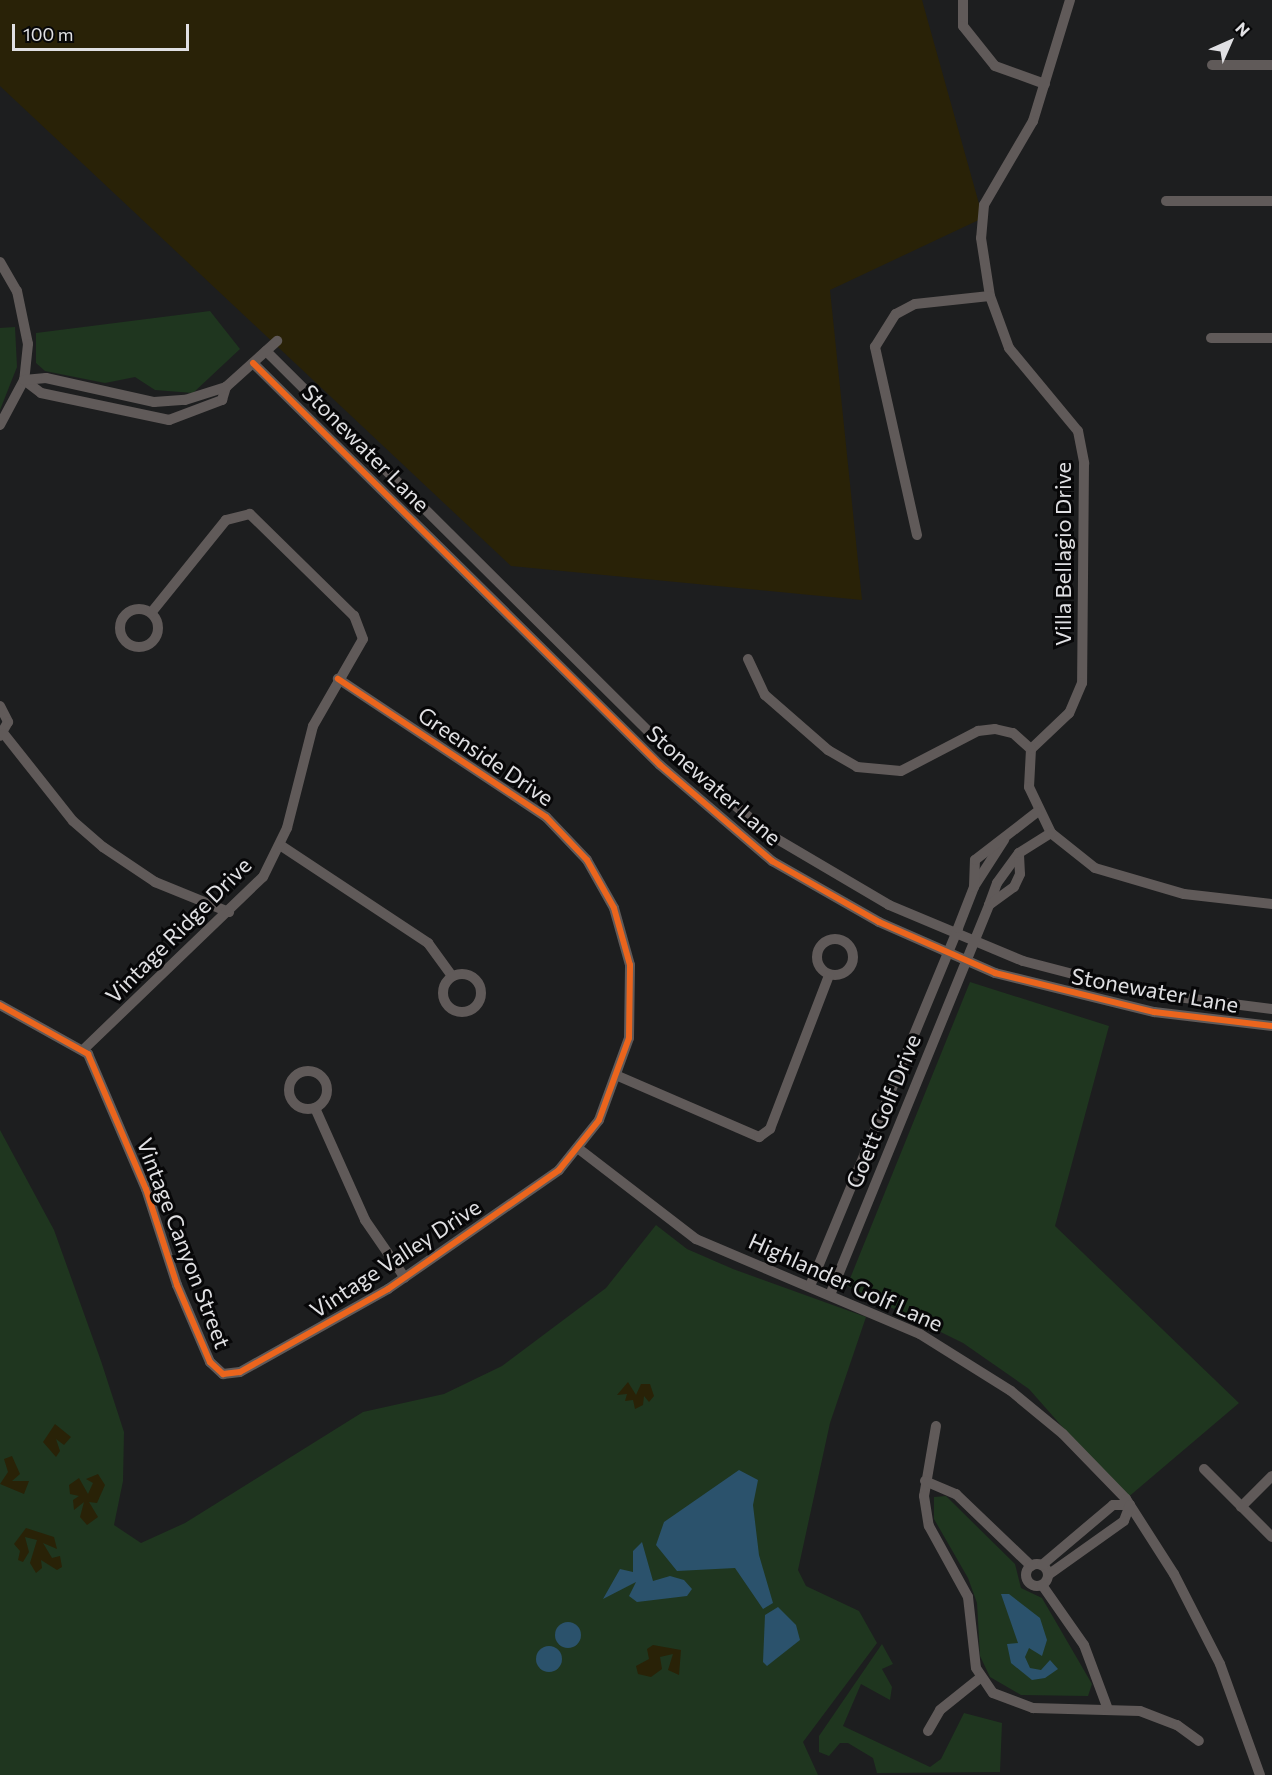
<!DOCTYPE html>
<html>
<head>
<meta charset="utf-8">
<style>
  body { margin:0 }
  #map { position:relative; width:1272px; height:1775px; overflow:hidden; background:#1d1e1f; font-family:Commissioner,sans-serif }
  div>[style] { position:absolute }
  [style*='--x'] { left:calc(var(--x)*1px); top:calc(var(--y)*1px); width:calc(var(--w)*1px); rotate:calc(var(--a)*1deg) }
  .green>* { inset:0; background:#1f361f }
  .sand>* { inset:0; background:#292207 }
  .water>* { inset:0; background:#2b526c }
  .round { border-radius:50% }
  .street>* { height:10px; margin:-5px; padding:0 5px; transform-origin:5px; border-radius:5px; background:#605a59 }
  .street>.ring { margin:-5px; padding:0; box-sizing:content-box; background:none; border:10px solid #605a59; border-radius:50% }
  .cycleway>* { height:6px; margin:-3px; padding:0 3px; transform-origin:3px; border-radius:3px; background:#eb651d }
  span { translate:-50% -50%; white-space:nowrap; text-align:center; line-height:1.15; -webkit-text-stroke:6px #070708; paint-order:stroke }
  .street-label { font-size:22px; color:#e0e0e3 }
  .north { position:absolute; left:1200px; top:12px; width:60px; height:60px; -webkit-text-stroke:4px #070708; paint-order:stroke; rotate:45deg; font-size:16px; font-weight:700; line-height:24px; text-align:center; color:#e0e0e3 }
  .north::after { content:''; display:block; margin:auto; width:21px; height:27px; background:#e0e0e3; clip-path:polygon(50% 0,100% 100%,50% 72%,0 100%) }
  .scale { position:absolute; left:12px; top:24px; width:177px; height:27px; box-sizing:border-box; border:3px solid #e0e0e3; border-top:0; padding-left:8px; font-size:18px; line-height:21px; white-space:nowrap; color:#e0e0e3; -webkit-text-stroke:4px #070708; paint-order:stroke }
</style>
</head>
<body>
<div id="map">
  <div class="green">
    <div style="clip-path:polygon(210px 311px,240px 349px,193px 393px,155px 390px,135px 377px,105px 383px,45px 371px,36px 363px,36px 333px)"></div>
    <div style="clip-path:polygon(15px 327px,17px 367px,0 410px,0 328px)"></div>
    <div style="clip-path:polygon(970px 982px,1109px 1026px,1055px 1226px,1239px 1403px,1126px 1499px,1029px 1389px,963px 1343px,847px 1286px)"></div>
    <div style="clip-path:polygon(0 1130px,54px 1230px,101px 1361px,124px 1432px,123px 1481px,114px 1525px,141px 1543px,185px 1523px,363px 1412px,444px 1394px,502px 1366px,606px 1288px,656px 1225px,687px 1249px,733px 1269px,866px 1317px,830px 1423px,798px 1570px,806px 1586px,859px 1611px,877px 1643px,803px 1742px,818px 1775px,0 1775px)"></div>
    <div style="clip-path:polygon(946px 1496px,1015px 1564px,1021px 1588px,1042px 1598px,1092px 1684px,1088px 1696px,1021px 1695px,990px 1677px,980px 1656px,977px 1603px,968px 1578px,934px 1519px,934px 1497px)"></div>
    <div style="clip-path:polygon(882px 1644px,893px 1664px,882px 1669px,892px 1687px,890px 1700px,861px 1684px,843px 1726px,930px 1767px,941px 1759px,964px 1713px,1002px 1723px,1000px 1772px,877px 1773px,873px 1758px,848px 1743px,840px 1743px,829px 1756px,819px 1752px,819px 1736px)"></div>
  </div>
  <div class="sand">
    <div style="clip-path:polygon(0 0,922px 0,983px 218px,830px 290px,862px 600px,511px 566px,0 86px)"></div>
    <div style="clip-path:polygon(628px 1382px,636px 1395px,641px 1384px,650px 1384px,654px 1396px,649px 1402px,644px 1396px,643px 1405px,635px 1409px,633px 1400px,625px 1401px,627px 1394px,617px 1395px)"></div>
    <div style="clip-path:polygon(55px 1424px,71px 1437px,64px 1445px,56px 1439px,60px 1451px,56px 1457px,43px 1442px)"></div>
    <div style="clip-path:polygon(12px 1456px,20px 1474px,12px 1481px,29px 1481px,24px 1494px,0 1484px,8px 1472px,4px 1459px)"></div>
    <div style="clip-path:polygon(98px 1474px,105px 1485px,97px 1503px,89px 1502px,98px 1517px,87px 1525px,80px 1517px,84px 1502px,74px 1510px,73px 1500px,79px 1496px,70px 1494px,69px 1485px,79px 1478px,88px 1494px,93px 1483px,86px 1479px)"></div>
    <div style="clip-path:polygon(26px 1528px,54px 1537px,57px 1549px,43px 1543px,52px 1558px,60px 1556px,62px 1567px,57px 1570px,41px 1560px,42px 1568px,36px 1573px,30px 1563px,37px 1540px,25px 1537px,29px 1552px,23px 1562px,18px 1560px,20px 1551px,14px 1544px)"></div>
    <div style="clip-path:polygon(653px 1645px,681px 1650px,679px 1675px,668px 1670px,673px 1654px,660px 1657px,662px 1669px,651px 1677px,638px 1674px,636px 1666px,649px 1659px,647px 1649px)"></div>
  </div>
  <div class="water">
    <div style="clip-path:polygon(739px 1470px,758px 1480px,753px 1505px,759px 1555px,773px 1603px,763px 1609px,735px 1568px,677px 1571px,656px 1545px,664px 1522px)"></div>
    <div style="clip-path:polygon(642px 1542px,653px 1581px,670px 1576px,684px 1580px,692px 1589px,687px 1596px,637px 1602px,629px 1596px,636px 1582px,603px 1599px,620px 1569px,633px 1572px,633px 1551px)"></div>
    <div style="clip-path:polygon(1001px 1594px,1009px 1594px,1040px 1618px,1047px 1640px,1042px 1656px,1029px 1648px,1025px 1657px,1030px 1668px,1041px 1670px,1050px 1660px,1058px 1669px,1045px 1678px,1032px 1680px,1011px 1663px,1007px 1644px,1018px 1643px)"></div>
    <div style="clip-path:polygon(778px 1607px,796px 1625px,800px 1640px,767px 1666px,763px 1662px,765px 1615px)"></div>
    <div class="round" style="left:555px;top:1622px;width:26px;height:26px"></div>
    <div class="round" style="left:536px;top:1646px;width:26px;height:26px"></div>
  </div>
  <div class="street">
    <div style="--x:963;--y:0;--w:26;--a:90"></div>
    <div style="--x:963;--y:26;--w:51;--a:51.3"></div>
    <div style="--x:995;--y:66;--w:53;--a:19.8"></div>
    <div style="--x:1070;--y:0;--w:127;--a:107"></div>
    <div style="--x:1033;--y:121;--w:97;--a:120.3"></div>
    <div style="--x:984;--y:205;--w:33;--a:95"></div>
    <div style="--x:981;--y:238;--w:59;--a:81.2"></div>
    <div style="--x:990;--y:296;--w:55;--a:69.9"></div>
    <div style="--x:1009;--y:348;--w:108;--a:50.3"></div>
    <div style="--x:1078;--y:431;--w:33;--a:79"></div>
    <div style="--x:1084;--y:463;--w:220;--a:90.5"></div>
    <div style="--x:1082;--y:683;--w:33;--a:113"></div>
    <div style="--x:1069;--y:713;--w:52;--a:136.5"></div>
    <div style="--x:1031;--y:749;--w:38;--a:93"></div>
    <div style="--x:1029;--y:787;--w:51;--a:64.4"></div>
    <div style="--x:1051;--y:833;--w:56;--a:38.5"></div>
    <div style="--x:1095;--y:868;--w:93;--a:16.3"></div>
    <div style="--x:1184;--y:894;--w:89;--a:6.5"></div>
    <div style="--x:1212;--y:65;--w:60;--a:0"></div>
    <div style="--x:1166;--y:201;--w:106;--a:0"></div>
    <div style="--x:0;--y:262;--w:34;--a:60"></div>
    <div style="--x:17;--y:291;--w:54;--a:78.3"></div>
    <div style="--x:28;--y:344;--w:36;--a:96"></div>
    <div style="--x:24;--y:380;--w:51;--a:118.1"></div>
    <div style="--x:1211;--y:338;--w:61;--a:0"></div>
    <div style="--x:266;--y:351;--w:557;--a:44.85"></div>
    <div style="--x:661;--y:744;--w:144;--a:39.7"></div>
    <div style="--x:772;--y:836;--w:136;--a:30.5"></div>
    <div style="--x:889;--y:905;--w:145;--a:22.7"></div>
    <div style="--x:1023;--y:961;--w:127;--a:14.6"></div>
    <div style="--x:1146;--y:993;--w:127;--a:7.2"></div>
    <div style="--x:253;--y:363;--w:572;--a:44.65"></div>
    <div style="--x:660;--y:765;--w:148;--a:40.6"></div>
    <div style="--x:772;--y:861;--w:123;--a:29.7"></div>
    <div style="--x:879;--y:922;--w:127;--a:23.7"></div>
    <div style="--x:995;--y:973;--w:164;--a:13.8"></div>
    <div style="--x:1154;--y:1012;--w:119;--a:6.8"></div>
    <div style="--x:24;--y:380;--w:21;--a:37"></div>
    <div style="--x:41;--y:393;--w:131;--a:11.9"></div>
    <div style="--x:169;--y:420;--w:57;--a:-20.7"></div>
    <div style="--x:222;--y:400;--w:14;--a:-73"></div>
    <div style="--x:226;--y:387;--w:69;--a:-42"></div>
    <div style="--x:24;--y:380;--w:22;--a:-5"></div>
    <div style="--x:46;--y:378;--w:111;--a:12.5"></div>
    <div style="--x:154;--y:402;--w:31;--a:-4"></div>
    <div style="--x:185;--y:400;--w:43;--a:-17.6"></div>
    <div style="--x:917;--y:535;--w:193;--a:-102.6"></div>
    <div style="--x:875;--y:347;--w:39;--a:-58"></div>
    <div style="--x:896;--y:314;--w:21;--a:-28"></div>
    <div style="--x:915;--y:304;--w:75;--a:-6.1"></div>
    <div class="ring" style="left:120px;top:609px;width:28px;height:28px"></div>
    <div style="--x:748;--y:659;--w:40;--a:65"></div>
    <div style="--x:765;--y:695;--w:84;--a:41.1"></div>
    <div style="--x:828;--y:750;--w:34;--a:30"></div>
    <div style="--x:857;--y:767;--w:44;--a:5.2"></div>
    <div style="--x:901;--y:771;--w:87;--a:-27.5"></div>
    <div style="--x:978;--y:731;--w:17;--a:-7"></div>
    <div style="--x:995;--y:729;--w:18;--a:13"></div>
    <div style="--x:1013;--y:733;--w:24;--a:42"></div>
    <div style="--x:0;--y:706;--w:18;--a:63"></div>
    <div style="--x:8;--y:722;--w:16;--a:120"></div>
    <div style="--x:4;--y:734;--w:111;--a:51.6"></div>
    <div style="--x:73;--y:821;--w:40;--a:41"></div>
    <div style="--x:103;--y:847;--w:63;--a:33.9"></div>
    <div style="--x:155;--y:882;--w:80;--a:22.1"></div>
    <div style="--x:280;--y:845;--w:178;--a:33.5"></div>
    <div style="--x:428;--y:943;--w:41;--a:54"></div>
    <div style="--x:975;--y:885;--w:54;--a:-57.2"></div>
    <div style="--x:989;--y:905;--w:23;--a:-70"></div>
    <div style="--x:997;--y:883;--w:37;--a:-54"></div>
    <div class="ring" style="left:817px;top:939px;width:26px;height:26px"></div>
    <div class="ring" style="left:443px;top:974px;width:28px;height:28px"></div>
    <div style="--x:0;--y:1005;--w:101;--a:29.1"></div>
    <div style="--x:88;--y:1054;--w:147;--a:66.8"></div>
    <div style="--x:146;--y:1189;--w:101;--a:72.1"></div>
    <div style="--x:177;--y:1285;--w:84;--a:66.8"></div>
    <div style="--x:210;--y:1362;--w:18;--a:43"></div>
    <div style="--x:223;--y:1374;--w:17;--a:-7"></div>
    <div style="--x:240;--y:1372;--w:170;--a:-29.3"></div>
    <div style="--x:388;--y:1289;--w:208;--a:-34.8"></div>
    <div style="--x:559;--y:1170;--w:64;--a:-51.3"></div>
    <div style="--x:599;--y:1120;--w:87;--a:-69.9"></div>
    <div style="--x:629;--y:1038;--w:73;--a:-89.2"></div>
    <div style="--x:630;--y:965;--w:59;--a:-105.7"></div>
    <div style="--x:614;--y:908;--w:55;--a:-119.4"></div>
    <div style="--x:587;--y:860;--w:59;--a:-133.6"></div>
    <div style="--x:546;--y:817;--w:250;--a:-146.4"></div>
    <div style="--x:84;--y:1049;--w:248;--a:-43.9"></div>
    <div style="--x:263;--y:877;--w:55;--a:-63.9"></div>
    <div style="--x:287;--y:828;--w:105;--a:-75.7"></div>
    <div style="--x:313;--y:726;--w:100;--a:-60.1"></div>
    <div style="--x:363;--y:639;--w:25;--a:-111"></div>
    <div style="--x:354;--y:616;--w:146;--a:-135.6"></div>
    <div style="--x:250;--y:514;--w:25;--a:166"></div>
    <div style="--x:226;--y:520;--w:119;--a:128.9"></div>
    <div class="ring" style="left:289px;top:1071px;width:28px;height:28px"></div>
    <div style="--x:618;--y:1076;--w:154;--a:23.4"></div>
    <div style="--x:759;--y:1137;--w:14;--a:-36"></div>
    <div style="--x:770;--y:1129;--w:165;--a:-69"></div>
    <div style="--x:315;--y:1108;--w:123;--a:65.9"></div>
    <div style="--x:365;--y:1220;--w:70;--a:55.4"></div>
    <div style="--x:579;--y:1149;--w:148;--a:37.6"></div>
    <div style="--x:696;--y:1239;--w:243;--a:23"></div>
    <div style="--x:920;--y:1334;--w:107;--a:32.1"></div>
    <div style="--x:1011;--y:1391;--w:67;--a:39.6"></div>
    <div style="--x:1063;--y:1434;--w:91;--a:45.9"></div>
    <div style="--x:1126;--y:1499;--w:89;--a:57.4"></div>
    <div style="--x:1174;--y:1574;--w:101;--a:62.9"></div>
    <div style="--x:1220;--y:1664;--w:118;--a:70.2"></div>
    <div style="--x:810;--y:1286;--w:387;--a:-67.5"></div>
    <div style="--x:958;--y:928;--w:44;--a:-68.7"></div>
    <div style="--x:974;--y:887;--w:27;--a:-88"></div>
    <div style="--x:975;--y:860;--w:78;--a:-37.7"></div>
    <div style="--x:830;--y:1295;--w:421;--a:-67.8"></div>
    <div style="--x:989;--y:905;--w:31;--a:-36"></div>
    <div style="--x:1014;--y:887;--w:14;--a:-65"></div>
    <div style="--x:1020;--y:874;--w:21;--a:-93"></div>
    <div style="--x:1019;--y:853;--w:38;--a:-32"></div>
    <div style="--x:936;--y:1426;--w:71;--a:99.7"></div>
    <div style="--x:924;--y:1496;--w:30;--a:81"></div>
    <div style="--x:929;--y:1526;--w:81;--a:61.2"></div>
    <div style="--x:968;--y:1597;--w:71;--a:83.6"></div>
    <div style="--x:976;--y:1668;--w:30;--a:56"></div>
    <div style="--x:993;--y:1693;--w:43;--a:20.6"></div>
    <div style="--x:1033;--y:1708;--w:107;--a:1.6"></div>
    <div style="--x:1140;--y:1711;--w:40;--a:21"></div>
    <div style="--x:1177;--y:1725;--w:27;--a:36"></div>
    <div style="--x:1204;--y:1469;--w:96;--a:45"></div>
    <div style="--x:925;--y:1481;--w:34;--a:23"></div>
    <div style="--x:956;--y:1494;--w:104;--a:43.8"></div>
    <div style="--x:1241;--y:1507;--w:44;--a:-45"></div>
    <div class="ring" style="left:1026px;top:1564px;width:12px;height:12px"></div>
    <div style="--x:1042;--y:1565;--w:93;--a:-40.2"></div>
    <div style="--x:1113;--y:1505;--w:17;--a:0"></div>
    <div style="--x:1130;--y:1505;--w:17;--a:111"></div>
    <div style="--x:1124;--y:1521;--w:93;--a:144.6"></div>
    <div style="--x:1042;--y:1585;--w:73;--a:55"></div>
    <div style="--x:1084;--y:1645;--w:66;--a:69.6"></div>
    <div style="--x:928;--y:1731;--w:24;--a:-60"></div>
    <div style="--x:940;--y:1710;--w:53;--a:-38.8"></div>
  </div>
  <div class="cycleway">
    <div style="--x:253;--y:363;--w:572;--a:44.65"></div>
    <div style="--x:660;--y:765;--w:148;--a:40.6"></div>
    <div style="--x:772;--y:861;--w:123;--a:29.7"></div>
    <div style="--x:879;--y:922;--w:127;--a:23.7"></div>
    <div style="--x:995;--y:973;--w:164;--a:13.8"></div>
    <div style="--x:1154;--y:1012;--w:119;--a:6.8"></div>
    <div style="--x:0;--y:1005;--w:101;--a:29.1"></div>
    <div style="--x:88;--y:1054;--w:147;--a:66.8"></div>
    <div style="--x:146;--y:1189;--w:101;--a:72.1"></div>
    <div style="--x:177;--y:1285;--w:84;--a:66.8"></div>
    <div style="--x:210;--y:1362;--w:18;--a:43"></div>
    <div style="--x:223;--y:1374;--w:17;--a:-7"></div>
    <div style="--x:240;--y:1372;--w:170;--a:-29.3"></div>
    <div style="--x:388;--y:1289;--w:208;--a:-34.8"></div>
    <div style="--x:559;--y:1170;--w:64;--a:-51.3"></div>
    <div style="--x:599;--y:1120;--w:87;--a:-69.9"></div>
    <div style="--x:629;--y:1038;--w:73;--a:-89.2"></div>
    <div style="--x:630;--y:965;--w:59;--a:-105.7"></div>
    <div style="--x:614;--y:908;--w:55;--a:-119.4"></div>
    <div style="--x:587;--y:860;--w:59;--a:-133.6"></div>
    <div style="--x:546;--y:817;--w:250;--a:-146.4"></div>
  </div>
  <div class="street-label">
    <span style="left:366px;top:448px;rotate:45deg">Stonewater Lane</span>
    <span style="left:1063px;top:554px;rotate:-90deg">Villa Bellagio Drive</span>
    <span style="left:486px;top:756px;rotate:34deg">Greenside Drive</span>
    <span style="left:714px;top:785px;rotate:41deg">Stonewater Lane</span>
    <span style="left:178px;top:930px;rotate:-45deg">Vintage Ridge Drive</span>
    <span style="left:1155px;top:990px;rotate:10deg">Stonewater Lane</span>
    <span style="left:883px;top:1111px;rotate:-68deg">Goett Golf Drive</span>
    <span style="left:184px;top:1243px;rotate:69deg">Vintage Canyon Street</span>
    <span style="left:395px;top:1258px;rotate:-33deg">Vintage Valley Drive</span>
    <span style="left:846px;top:1282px;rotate:24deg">Highlander Golf Lane</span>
  </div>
  <div class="north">N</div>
  <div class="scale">100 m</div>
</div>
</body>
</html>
